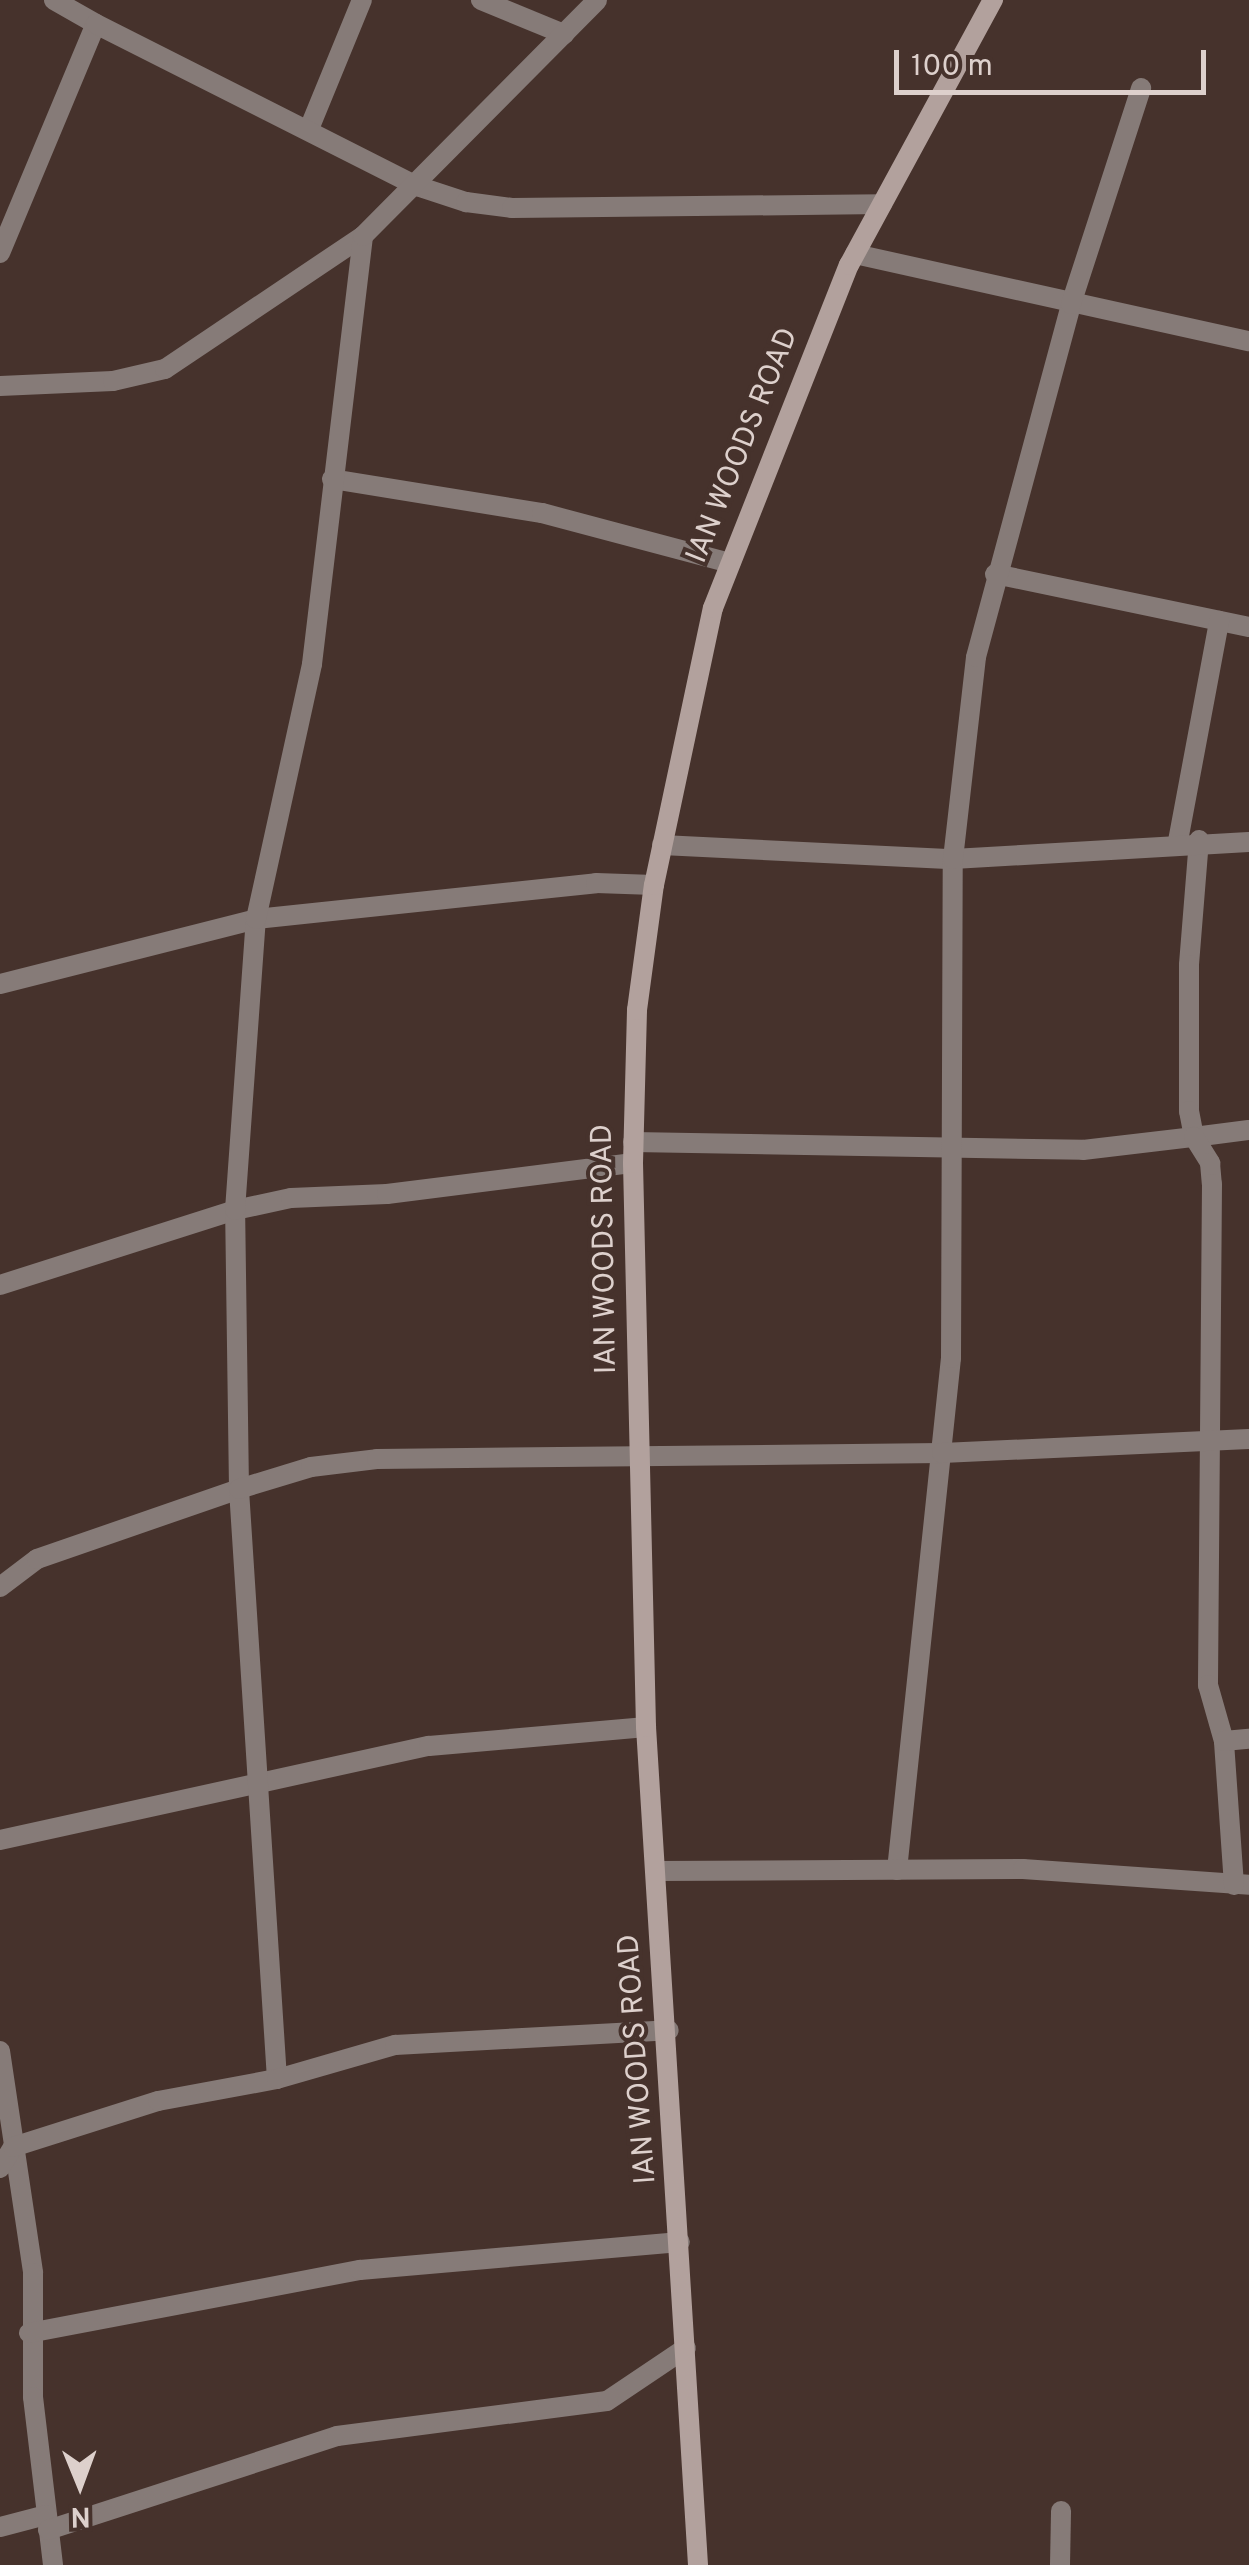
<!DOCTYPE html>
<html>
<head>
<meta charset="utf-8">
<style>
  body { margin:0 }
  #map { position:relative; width:1249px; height:2565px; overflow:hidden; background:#46322c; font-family:Overpass,sans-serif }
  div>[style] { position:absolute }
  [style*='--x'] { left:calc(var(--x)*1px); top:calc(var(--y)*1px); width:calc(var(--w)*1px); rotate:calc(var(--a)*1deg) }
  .street>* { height:20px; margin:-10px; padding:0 10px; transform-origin:10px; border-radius:10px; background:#867b78 }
  .secondary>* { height:20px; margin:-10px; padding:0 10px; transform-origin:10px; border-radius:10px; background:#b2a19d }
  span { translate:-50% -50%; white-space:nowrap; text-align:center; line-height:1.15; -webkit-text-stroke:8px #46322c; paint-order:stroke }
  .street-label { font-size:30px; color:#ddd0cc }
  .north { position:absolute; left:30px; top:2435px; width:100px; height:100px; -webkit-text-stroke:8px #46322c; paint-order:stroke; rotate:179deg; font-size:28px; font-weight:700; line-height:40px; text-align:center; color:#ddd0cc }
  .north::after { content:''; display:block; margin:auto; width:35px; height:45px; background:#ddd0cc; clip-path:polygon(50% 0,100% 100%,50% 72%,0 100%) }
  .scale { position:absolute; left:894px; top:50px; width:312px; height:45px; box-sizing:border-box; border:5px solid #ddd0cc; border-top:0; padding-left:12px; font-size:30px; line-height:35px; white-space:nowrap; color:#ddd0cc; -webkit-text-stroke:8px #46322c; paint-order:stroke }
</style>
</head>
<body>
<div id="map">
  <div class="street">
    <div style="--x:54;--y:0;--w:48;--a:29.7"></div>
    <div style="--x:481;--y:0;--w:90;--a:22.3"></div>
    <div style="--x:309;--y:129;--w:139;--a:-67.7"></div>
    <div style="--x:0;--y:253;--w:248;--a:-67.3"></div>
    <div style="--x:96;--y:24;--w:360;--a:26.8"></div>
    <div style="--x:417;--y:186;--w:52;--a:18.1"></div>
    <div style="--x:466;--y:202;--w:46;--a:7.4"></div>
    <div style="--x:512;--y:208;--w:370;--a:-0.6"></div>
    <div style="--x:855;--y:254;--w:403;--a:12.5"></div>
    <div style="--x:0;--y:386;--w:113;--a:-2.5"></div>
    <div style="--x:113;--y:381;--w:53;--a:-13"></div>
    <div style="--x:165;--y:369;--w:239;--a:-33.9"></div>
    <div style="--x:332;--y:479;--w:213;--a:9.2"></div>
    <div style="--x:542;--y:513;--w:195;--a:14.9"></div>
    <div style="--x:995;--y:574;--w:259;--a:11.8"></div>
    <div style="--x:1199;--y:840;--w:125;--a:94.6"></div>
    <div style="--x:1189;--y:965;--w:146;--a:90"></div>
    <div style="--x:1189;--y:1111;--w:26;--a:79"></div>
    <div style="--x:1194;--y:1137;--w:55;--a:-7.3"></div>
    <div style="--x:1178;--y:841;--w:224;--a:-79.4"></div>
    <div style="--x:662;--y:845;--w:291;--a:2.8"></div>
    <div style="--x:953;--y:859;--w:296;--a:-3.3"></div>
    <div style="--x:0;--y:984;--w:264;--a:-14.2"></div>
    <div style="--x:256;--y:919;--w:342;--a:-6"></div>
    <div style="--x:596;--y:883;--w:58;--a:2"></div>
    <div style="--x:633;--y:1142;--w:450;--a:1"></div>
    <div style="--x:1083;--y:1150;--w:112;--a:-6.7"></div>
    <div style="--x:1194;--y:1137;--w:31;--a:58"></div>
    <div style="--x:1210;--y:1163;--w:21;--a:85"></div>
    <div style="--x:1212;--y:1184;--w:501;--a:90.46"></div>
    <div style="--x:1208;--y:1685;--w:58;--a:74.1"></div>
    <div style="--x:0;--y:1285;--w:247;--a:-17.7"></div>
    <div style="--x:235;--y:1210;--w:57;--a:-12.1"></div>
    <div style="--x:291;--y:1198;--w:96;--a:-2.4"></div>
    <div style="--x:387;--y:1194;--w:248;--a:-7.2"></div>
    <div style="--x:0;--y:1587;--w:46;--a:-37.1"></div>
    <div style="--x:37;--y:1559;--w:214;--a:-19.1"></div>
    <div style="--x:239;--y:1489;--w:279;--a:-90.8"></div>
    <div style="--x:235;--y:1210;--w:292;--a:-85.9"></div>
    <div style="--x:256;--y:919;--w:261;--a:-77.6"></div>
    <div style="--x:312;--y:664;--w:431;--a:-83.2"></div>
    <div style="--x:363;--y:236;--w:332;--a:-45.2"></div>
    <div style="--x:0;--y:1840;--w:439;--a:-12.4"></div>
    <div style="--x:429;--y:1746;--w:218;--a:-5"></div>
    <div style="--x:897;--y:1870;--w:515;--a:-83.98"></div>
    <div style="--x:951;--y:1358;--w:499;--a:-89.8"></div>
    <div style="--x:953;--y:859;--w:203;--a:-83.5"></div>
    <div style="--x:976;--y:657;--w:366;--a:-74.9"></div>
    <div style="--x:1071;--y:304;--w:227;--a:-72"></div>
    <div style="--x:657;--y:1871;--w:366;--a:-0.3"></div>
    <div style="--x:1023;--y:1869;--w:227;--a:4"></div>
    <div style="--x:1234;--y:1885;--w:144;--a:-94"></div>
    <div style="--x:1224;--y:1741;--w:25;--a:-5"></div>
    <div style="--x:0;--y:2051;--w:224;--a:81.5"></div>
    <div style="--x:33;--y:2273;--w:124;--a:90"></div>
    <div style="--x:33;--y:2397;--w:169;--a:83.2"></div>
    <div style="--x:277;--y:2079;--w:591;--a:-93.69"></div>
    <div style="--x:239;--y:1489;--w:75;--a:-17"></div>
    <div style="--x:311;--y:1467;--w:66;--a:-6.9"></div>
    <div style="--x:377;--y:1459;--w:565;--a:-0.61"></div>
    <div style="--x:942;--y:1453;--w:307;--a:-2.6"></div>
    <div style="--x:0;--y:2168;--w:25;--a:-58"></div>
    <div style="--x:13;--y:2147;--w:152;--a:-17.6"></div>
    <div style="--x:158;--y:2101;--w:121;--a:-10.5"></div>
    <div style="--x:277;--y:2079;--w:123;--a:-16.1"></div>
    <div style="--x:395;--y:2045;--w:274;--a:-3.1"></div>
    <div style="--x:29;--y:2333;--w:337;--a:-10.8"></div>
    <div style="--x:360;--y:2270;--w:321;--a:-5"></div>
    <div style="--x:0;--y:2527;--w:48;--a:-14.6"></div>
    <div style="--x:48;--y:2530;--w:304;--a:-18"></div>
    <div style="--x:337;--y:2436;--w:272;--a:-7.4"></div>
    <div style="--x:607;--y:2401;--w:95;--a:-33.9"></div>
    <div style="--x:1060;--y:2565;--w:54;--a:-88.9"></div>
  </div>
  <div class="secondary">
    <div style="--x:698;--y:2565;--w:840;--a:-93.55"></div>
    <div style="--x:646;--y:1727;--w:564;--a:-91.32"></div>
    <div style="--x:633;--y:1163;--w:153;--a:-88.5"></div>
    <div style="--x:637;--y:1010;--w:126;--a:-82.3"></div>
    <div style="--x:654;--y:885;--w:283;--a:-78"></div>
    <div style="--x:713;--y:608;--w:369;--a:-68.4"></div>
    <div style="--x:849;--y:265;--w:302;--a:-61.5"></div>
  </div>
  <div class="street-label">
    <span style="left:744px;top:446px;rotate:-68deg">IAN WOODS ROAD</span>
    <span style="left:606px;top:1249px;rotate:-91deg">IAN WOODS ROAD</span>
    <span style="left:639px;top:2059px;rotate:-94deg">IAN WOODS ROAD</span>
  </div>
  <div class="north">N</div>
  <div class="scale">100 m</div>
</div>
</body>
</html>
